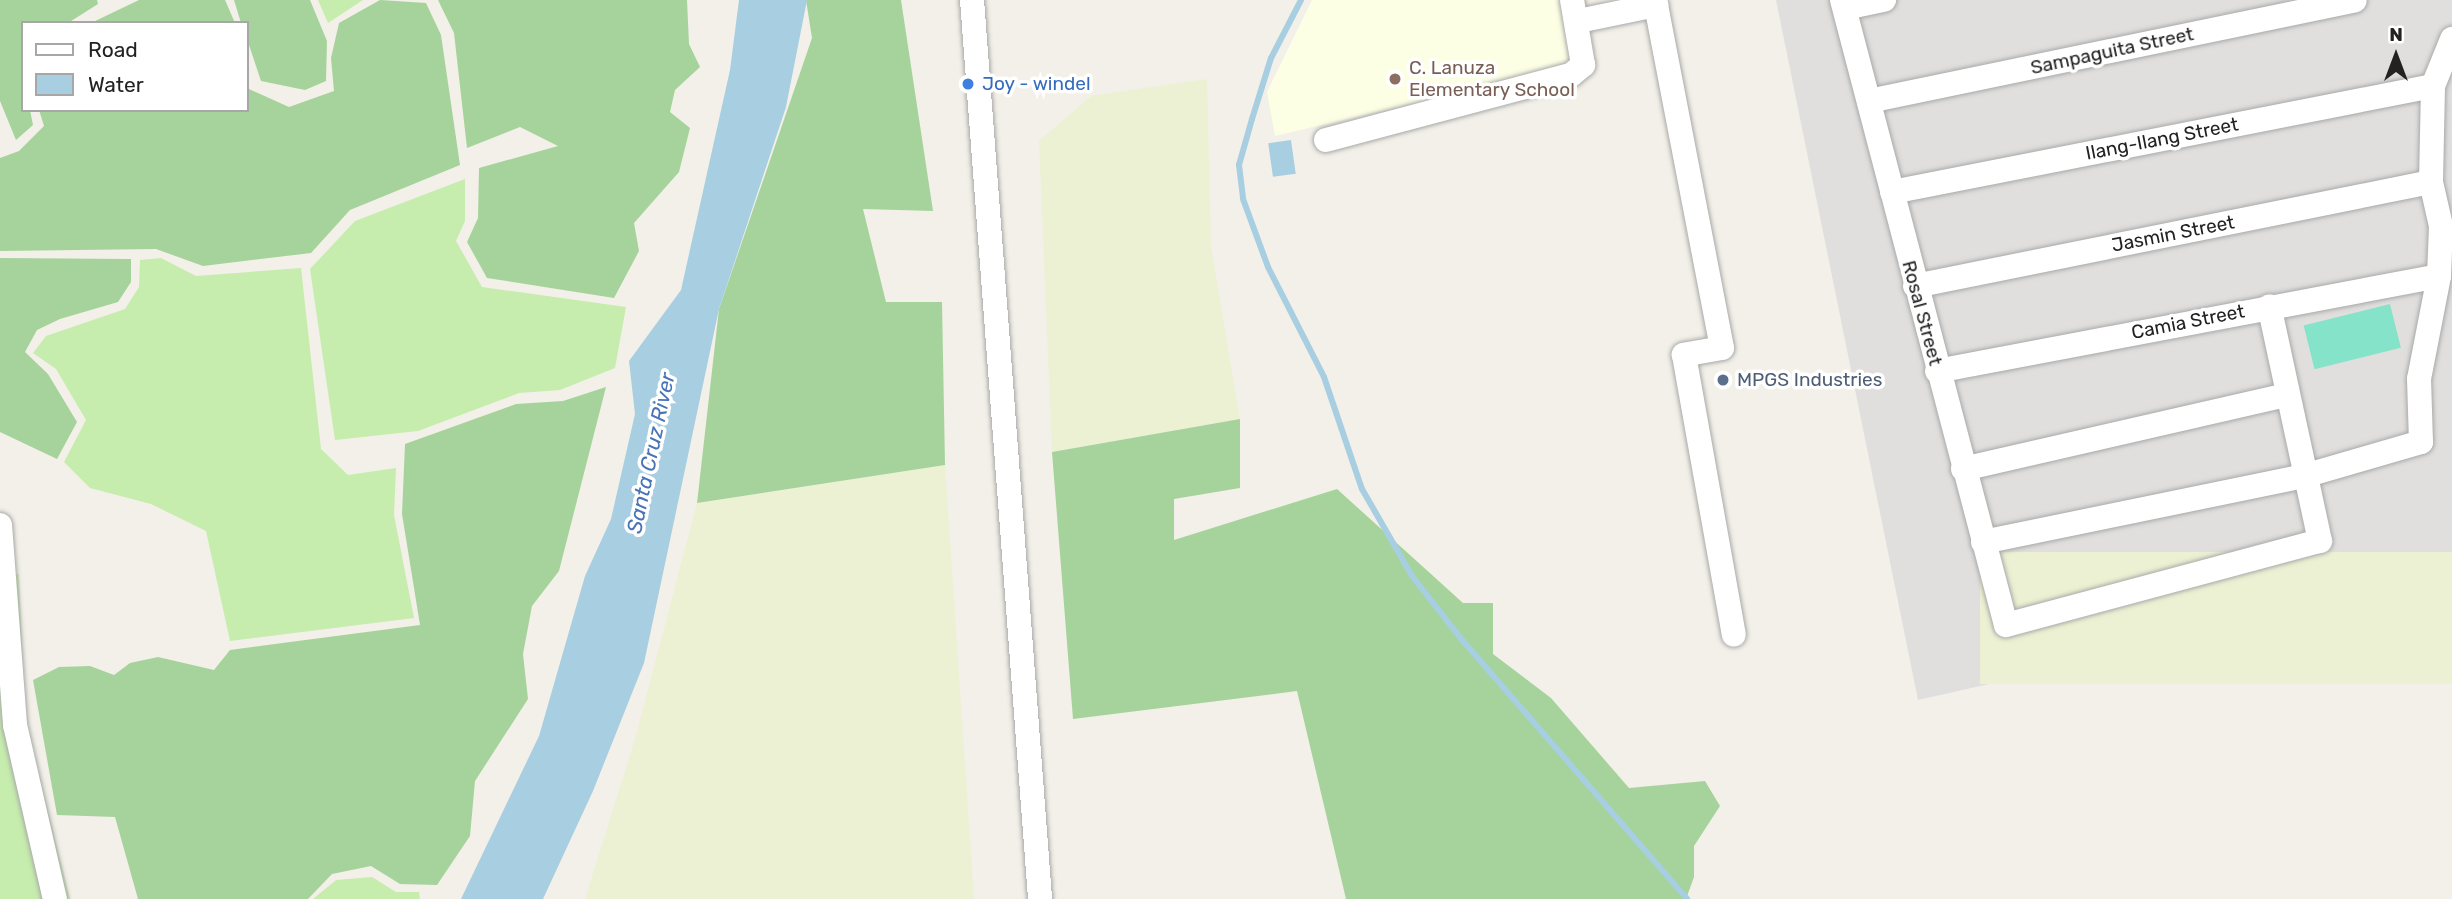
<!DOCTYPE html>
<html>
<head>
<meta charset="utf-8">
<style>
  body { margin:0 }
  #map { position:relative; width:2452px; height:899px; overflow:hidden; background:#f2f0e8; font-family:Rubik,sans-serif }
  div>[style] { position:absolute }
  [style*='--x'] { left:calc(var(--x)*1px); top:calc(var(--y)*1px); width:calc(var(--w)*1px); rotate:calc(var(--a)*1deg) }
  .residential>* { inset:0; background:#e0dfde }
  .education>* { inset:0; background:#fcffe4 }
  .farmland>* { inset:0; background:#ecf1d3; transform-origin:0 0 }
  .grass>* { inset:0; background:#c6edad }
  .forest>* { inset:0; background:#a6d39b }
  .pitch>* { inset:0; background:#84e3c8; transform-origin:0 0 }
  .water>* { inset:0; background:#a7cee1; transform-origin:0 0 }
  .stream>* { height:6px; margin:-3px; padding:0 3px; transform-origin:3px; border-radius:3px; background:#a7cee1 }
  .roads { filter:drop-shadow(0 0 2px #a9a9a9) drop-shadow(0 0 2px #a9a9a9) }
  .minor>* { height:24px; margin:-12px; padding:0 12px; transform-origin:12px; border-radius:12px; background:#fff }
  .dots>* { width:19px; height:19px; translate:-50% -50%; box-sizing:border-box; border:4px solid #fff; border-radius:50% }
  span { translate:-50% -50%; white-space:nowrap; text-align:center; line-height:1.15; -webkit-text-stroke:7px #fff; paint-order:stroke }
  .street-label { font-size:19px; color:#222 }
  .education-label { font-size:19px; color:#785e54 }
  .left { translate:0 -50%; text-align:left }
  .shop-label { font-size:19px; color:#366cbe }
  .service-label { font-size:19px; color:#4e5e75 }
  .water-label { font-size:21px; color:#4874b7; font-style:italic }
  .legend { position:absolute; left:21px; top:21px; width:228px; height:91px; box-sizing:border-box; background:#fff; border:2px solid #a7a7a7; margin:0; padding:9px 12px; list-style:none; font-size:21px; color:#222 }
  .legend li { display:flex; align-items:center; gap:14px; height:35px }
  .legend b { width:35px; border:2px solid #a7a7a7 }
  .north { position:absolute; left:2361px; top:21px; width:70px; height:70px; -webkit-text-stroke:5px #fff; paint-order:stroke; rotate:0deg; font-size:19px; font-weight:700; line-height:28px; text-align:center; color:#222 }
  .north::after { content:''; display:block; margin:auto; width:24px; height:32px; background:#222; clip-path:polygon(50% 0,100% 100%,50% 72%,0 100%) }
</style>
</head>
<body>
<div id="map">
  <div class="residential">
    <div style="clip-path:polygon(1776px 0,2452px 0,2452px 552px,1998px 682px,1918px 700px)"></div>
  </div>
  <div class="education">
    <div style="clip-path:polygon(1312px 0,1560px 0,1574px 58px,1571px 66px,1275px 136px,1267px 92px)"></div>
  </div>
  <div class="farmland">
    <div style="clip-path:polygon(1207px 79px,1211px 247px,1240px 419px,1052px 452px,1039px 141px,1091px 96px)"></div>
    <div style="clip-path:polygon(945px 465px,974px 899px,585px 899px,635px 739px,697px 503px)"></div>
    <div style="left:2452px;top:552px;width:132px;height:472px;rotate:90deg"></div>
  </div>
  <div class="grass">
    <div style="clip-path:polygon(318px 0,363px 0,328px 23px)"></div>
    <div style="clip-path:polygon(465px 179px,465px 221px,456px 241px,482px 287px,626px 307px,615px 368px,560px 390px,519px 393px,418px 431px,335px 440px,310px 269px,355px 221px)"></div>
    <div style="clip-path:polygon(161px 258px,196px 276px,301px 268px,321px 449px,348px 475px,396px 468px,394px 515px,414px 618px,230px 641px,206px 531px,151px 504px,90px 488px,64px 462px,86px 420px,56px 369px,33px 353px,46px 336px,125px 309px,139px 287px,140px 260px)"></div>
    <div style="clip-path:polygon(19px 574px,25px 719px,70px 899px,0 899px,0 577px)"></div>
    <div style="clip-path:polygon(372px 877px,396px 892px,419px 892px,420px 899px,313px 899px,336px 880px)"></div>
  </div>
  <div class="forest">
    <div style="clip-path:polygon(0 0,97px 0,98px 4px,68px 23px,23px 23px,23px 110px,30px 110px,33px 125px,16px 140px,0 101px)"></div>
    <div style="clip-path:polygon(139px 0,225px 0,235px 23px,91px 23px)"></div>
    <div style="clip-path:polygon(234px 0,310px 0,327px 41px,326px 81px,305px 90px,261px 81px,247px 39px,247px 23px,241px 23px)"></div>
    <div style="clip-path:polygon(380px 0,426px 3px,441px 35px,460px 165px,350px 210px,311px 253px,203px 266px,156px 249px,0 251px,0 158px,19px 151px,44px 126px,39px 110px,247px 110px,247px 78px,249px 89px,289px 107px,334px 91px,331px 58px,339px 23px)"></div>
    <div style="clip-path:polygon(438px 0,687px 0,689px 44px,700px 67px,675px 90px,670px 112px,690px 128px,679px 172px,634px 223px,639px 251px,614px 298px,487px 278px,467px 242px,478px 218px,479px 168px,558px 146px,520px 127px,467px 148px,454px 33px)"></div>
    <div style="clip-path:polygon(806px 0,901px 0,933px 211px,863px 209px,886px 302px,942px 302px,945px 465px,697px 503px,719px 309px,812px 38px)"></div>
    <div style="clip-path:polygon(0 258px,131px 259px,131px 282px,118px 302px,60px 319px,37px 330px,25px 352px,48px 374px,77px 422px,57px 459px,0 432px)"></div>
    <div style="clip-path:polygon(606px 387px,559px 571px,532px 606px,523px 654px,528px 699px,475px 781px,470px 836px,437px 885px,400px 884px,371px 866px,332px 874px,308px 899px,138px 899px,115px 817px,57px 815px,33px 680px,59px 667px,90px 666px,114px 675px,130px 663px,158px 657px,214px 670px,230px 650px,420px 625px,402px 514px,405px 444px,516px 404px,563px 401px)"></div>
    <div style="clip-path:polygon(1240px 419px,1240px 488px,1174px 499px,1174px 540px,1337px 489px,1463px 603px,1493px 603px,1493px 654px,1551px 698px,1629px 788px,1705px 781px,1720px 806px,1694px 846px,1694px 877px,1686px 899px,1346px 899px,1297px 691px,1073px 719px,1052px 452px)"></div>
  </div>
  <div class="pitch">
    <div style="left:2390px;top:304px;width:45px;height:89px;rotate:76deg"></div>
  </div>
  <div class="water">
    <div style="clip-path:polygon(739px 0,807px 0,786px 107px,719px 309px,644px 663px,593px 791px,543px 899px,461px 899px,539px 736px,585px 576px,611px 519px,635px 414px,629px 361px,681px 290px,730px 70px)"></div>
    <div style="left:1291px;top:140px;width:34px;height:23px;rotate:82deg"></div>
  </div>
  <div class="stream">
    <div style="--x:1301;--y:0;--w:65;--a:117.3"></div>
    <div style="--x:1271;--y:58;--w:64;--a:107.3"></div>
    <div style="--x:1252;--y:119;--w:48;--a:105.8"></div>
    <div style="--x:1239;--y:165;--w:34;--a:83"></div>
    <div style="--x:1243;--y:199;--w:72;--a:69.8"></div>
    <div style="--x:1268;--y:267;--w:123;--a:63"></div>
    <div style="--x:1324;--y:377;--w:118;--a:71.3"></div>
    <div style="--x:1362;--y:489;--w:100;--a:60.1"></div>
    <div style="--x:1412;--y:576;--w:83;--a:51.9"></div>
    <div style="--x:1463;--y:641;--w:342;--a:49"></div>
  </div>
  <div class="roads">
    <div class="minor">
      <div style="--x:972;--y:0;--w:902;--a:85.67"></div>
      <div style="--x:1842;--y:0;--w:646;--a:75.3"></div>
      <div style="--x:2006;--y:625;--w:325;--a:-15"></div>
      <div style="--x:2320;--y:541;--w:240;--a:-102.2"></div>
      <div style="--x:1845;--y:8;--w:40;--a:-12"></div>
      <div style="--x:1578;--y:21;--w:80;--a:-11.6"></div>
      <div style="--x:1656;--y:5;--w:349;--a:79.1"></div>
      <div style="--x:1722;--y:348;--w:39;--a:170"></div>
      <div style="--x:1684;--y:355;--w:284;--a:79.9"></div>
      <div style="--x:1869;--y:101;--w:496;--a:-11.7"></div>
      <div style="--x:1326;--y:140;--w:253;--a:-14.9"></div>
      <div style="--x:1571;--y:75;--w:16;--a:-40"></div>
      <div style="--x:1583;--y:65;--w:66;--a:-99.6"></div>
      <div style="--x:1892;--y:192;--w:551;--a:-11.09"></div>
      <div style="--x:1915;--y:286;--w:526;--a:-11.4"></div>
      <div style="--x:1937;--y:371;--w:511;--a:-10.72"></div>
      <div style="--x:1963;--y:469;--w:331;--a:-12.9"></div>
      <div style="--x:0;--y:525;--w:201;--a:85.7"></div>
      <div style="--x:15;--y:725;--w:179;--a:77.1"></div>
      <div style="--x:1983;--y:542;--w:328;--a:-11.6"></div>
      <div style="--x:2304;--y:476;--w:122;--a:-16.2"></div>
      <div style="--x:2421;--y:442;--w:63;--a:-91.8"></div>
      <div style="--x:2419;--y:379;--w:105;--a:-79"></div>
      <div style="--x:2439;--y:276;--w:50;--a:-87.7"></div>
      <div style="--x:2441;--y:226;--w:45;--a:-102.8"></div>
      <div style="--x:2431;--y:182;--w:96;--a:-88.8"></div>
      <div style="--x:2433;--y:86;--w:51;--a:-68"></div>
    </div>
  </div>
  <div class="dots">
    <div style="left:1395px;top:79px;background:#8d6e63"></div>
    <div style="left:968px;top:84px;background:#3f7fe0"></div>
    <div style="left:1723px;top:380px;background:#5c6f8a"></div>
  </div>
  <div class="street-label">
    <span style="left:2112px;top:51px;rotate:-12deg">Sampaguita Street</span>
    <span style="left:2162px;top:139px;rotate:-11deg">Ilang-Ilang Street</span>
    <span style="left:2173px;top:234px;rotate:-11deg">Jasmin Street</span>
    <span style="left:1922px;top:313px;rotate:75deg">Rosal Street</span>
    <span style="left:2188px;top:322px;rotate:-11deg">Camia Street</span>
  </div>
  <div class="education-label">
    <span class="left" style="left:1409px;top:79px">C. Lanuza<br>Elementary School</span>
  </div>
  <div class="shop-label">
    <span class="left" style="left:982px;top:84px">Joy - windel</span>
  </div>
  <div class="service-label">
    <span class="left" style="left:1737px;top:380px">MPGS Industries</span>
  </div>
  <div class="water-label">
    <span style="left:651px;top:453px;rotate:-78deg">Santa Cruz River</span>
  </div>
  <ul class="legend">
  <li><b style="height:9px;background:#fff"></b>Road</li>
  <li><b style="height:19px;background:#a7cee1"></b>Water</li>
  </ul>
  <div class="north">N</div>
</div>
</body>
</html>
